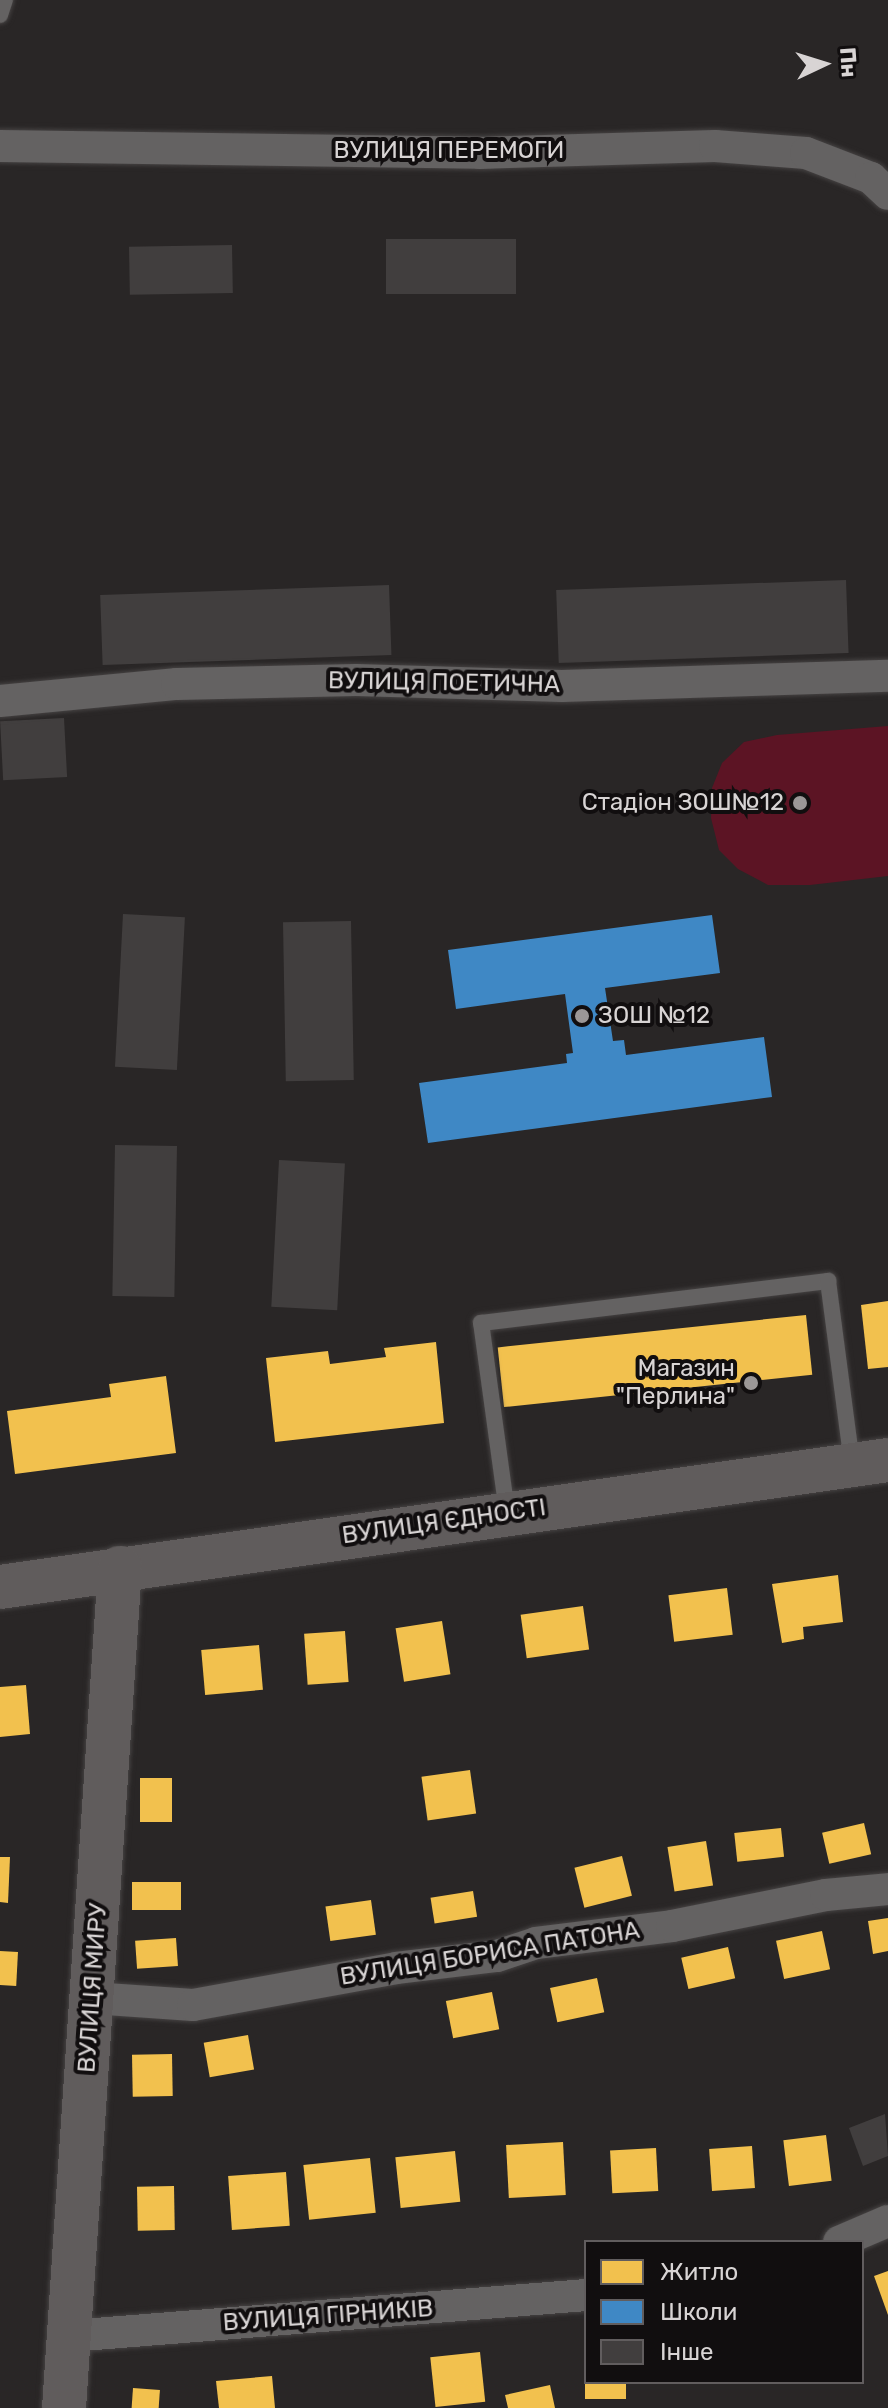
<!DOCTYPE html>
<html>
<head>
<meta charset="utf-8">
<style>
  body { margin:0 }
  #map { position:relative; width:888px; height:2408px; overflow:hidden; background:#292626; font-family:Rubik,sans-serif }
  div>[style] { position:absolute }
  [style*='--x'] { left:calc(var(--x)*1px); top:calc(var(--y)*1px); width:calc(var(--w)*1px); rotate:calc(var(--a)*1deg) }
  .green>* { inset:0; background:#5c1424 }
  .homes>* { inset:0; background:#f2c14e; transform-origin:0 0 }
  .schools>* { inset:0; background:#3f88c5 }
  .building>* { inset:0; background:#413e3e; transform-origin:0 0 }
  .roads { filter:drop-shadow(0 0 2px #454242) drop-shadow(0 0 2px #454242) }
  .lane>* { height:16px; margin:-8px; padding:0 8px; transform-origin:8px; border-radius:8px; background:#646262 }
  .street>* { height:32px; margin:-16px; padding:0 16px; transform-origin:16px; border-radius:16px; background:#646262 }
  .secondary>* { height:44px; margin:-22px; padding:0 22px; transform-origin:22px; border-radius:22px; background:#605c5c }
  .dots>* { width:22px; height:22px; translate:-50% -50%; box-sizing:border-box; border:4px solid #110e0f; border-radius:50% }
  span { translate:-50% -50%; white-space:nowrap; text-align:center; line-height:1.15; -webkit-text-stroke:8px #110e0f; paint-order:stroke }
  .street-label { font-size:24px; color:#d8d4d4 }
  .poi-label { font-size:24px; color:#d8d4d4 }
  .right { translate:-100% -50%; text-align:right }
  .left { translate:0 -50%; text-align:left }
  .legend { position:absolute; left:584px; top:2240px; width:280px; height:144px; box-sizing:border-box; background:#110e0f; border:2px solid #615d5e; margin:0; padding:10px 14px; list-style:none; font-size:24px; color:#d8d4d4 }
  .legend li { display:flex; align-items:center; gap:16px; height:40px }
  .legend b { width:40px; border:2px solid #615d5e }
  .north { position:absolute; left:784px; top:24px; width:80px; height:80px; -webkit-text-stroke:6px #110e0f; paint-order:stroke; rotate:86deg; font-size:22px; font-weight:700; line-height:32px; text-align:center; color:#d8d4d4 }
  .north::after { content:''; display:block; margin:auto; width:28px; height:36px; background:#d8d4d4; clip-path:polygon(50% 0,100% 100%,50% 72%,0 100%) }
</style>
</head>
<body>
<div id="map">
  <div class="green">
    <div style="clip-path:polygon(888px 726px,888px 876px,810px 885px,768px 885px,738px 869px,719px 850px,711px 818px,712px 788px,722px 763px,744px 742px,777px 735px)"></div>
  </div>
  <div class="homes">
    <div style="clip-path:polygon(888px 1301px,888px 1367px,868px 1369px,861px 1305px)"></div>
    <div style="left:806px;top:1315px;width:60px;height:310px;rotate:84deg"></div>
    <div style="clip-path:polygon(436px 1342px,444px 1423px,275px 1442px,266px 1358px,328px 1351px,330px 1364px,386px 1357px,384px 1348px)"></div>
    <div style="clip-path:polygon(166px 1376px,176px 1453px,15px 1474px,7px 1411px,111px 1397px,109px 1384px)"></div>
    <div style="clip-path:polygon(838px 1575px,843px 1622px,803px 1627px,804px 1639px,782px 1643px,772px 1584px)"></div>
    <div style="left:727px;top:1588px;width:47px;height:59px;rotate:83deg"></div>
    <div style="left:583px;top:1606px;width:44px;height:63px;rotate:82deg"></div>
    <div style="left:442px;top:1621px;width:54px;height:47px;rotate:81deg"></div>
    <div style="left:345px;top:1631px;width:51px;height:41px;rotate:86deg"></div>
    <div style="left:259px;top:1645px;width:45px;height:58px;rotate:85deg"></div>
    <div style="clip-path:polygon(26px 1685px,30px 1734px,0 1737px,0 1687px)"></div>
    <div style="left:470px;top:1770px;width:44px;height:49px;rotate:82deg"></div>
    <div style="left:140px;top:1778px;width:32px;height:44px"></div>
    <div style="left:864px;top:1823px;width:32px;height:43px;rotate:77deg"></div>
    <div style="left:781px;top:1828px;width:29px;height:47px;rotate:84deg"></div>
    <div style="left:706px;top:1841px;width:45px;height:39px;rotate:81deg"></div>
    <div style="left:622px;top:1856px;width:41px;height:49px;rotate:76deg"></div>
    <div style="clip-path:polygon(0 1857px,10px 1857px,8px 1903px,0 1902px)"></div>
    <div style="left:132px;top:1882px;width:49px;height:28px"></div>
    <div style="left:473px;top:1891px;width:26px;height:43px;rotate:81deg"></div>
    <div style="left:371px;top:1900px;width:35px;height:46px;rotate:82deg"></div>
    <div style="clip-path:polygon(888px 1918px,888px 1951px,873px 1954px,868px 1921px)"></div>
    <div style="left:822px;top:1931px;width:39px;height:47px;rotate:78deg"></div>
    <div style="left:176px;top:1938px;width:28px;height:41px;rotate:86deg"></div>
    <div style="left:728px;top:1947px;width:32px;height:48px;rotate:77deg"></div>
    <div style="left:0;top:1951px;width:18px;height:34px;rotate:3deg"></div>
    <div style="left:597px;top:1978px;width:35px;height:48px;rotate:78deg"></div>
    <div style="left:492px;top:1992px;width:38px;height:47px;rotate:79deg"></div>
    <div style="left:248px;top:2035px;width:35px;height:45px;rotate:80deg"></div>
    <div style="left:172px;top:2054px;width:42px;height:40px;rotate:89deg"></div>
    <div style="left:826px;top:2135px;width:46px;height:43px;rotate:83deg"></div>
    <div style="left:563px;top:2142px;width:53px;height:57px;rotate:87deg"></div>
    <div style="left:752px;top:2146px;width:42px;height:43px;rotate:86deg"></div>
    <div style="left:656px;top:2148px;width:43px;height:46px;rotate:87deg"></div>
    <div style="left:455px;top:2151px;width:51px;height:60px;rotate:84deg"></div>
    <div style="left:370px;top:2158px;width:55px;height:67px;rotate:84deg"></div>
    <div style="left:286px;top:2172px;width:54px;height:58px;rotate:86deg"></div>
    <div style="left:174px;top:2186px;width:44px;height:37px;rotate:89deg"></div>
    <div style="clip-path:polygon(888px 2271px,888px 2315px,874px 2276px)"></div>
    <div style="left:480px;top:2352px;width:50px;height:50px;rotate:84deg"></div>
    <div style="clip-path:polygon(272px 2376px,275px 2408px,219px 2408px,216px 2381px)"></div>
    <div style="left:585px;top:2382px;width:41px;height:17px"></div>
    <div style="clip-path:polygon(550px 2385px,555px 2408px,508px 2408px,505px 2395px)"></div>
    <div style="left:133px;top:2388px;width:27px;height:20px;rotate:4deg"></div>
  </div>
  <div class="schools">
    <div style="clip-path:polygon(712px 915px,720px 973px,605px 988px,613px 1041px,624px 1040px,626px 1055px,764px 1037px,772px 1097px,428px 1143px,419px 1083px,567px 1063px,566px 1054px,573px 1053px,565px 994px,456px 1009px,448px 950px)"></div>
  </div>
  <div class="building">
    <div style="left:516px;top:239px;width:55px;height:130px;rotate:90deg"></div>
    <div style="left:232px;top:245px;width:48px;height:103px;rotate:89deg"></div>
    <div style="left:846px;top:580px;width:73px;height:290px;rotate:88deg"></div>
    <div style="left:389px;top:585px;width:70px;height:289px;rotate:88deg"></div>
    <div style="left:64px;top:718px;width:59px;height:64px;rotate:87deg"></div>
    <div style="left:123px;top:914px;width:62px;height:153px;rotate:3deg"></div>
    <div style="left:351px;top:921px;width:159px;height:68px;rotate:89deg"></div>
    <div style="left:115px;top:1145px;width:62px;height:151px;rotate:1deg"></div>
    <div style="left:279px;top:1160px;width:66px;height:147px;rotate:3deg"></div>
    <div style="clip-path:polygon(885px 2114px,888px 2156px,863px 2166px,849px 2128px)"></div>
  </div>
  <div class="roads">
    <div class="lane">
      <div style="--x:0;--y:15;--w:16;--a:-72"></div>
      <div style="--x:507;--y:1512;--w:191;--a:-97.8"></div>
      <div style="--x:481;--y:1323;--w:350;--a:-6.9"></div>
      <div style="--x:828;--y:1281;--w:185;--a:82.5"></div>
    </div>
    <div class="street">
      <div style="--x:0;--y:146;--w:480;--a:0.8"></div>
      <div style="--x:480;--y:153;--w:235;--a:-1.7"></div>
      <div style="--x:715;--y:146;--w:91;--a:4.4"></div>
      <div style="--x:806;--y:153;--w:70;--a:21"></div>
      <div style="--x:871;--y:178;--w:23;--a:43"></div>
      <div style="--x:0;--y:701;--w:178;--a:-5.5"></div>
      <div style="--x:177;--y:684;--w:179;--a:-1.3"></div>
      <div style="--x:356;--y:680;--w:206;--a:1.7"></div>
      <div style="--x:562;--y:686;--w:326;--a:-1.8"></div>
      <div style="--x:92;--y:1998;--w:101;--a:4"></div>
      <div style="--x:193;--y:2005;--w:206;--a:-10.3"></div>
      <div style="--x:396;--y:1968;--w:102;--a:-6.8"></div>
      <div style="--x:497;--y:1956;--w:41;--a:-18.4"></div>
      <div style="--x:536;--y:1943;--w:137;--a:-7.1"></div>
      <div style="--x:672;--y:1926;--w:157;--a:-11.4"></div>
      <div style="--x:826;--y:1895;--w:62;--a:-5.5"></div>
      <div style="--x:839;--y:2242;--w:53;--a:-23.2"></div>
      <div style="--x:70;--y:2336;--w:518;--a:-4.54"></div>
    </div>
    <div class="secondary">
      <div style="--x:0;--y:1587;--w:897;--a:-8.14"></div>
      <div style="--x:64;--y:2408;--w:842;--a:-86.19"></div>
    </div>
  </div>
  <div class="dots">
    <div style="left:800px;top:803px;background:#9b9797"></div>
    <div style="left:582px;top:1016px;background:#9b9797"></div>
    <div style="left:751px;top:1383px;background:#9b9797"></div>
  </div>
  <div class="street-label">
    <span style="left:449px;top:151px">ВУЛИЦЯ ПЕРЕМОГИ</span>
    <span style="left:444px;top:683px;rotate:1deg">ВУЛИЦЯ ПОЕТИЧНА</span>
    <span style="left:444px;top:1522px;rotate:-8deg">ВУЛИЦЯ ЄДНОСТІ</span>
    <span style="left:490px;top:1954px;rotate:-9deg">ВУЛИЦЯ БОРИСА ПАТОНА</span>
    <span style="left:93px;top:1988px;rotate:-86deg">ВУЛИЦЯ МИРУ</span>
    <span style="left:328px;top:2316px;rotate:-4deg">ВУЛИЦЯ ГІРНИКІВ</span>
  </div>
  <div class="poi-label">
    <span class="right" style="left:784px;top:803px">Стадіон ЗОШ№12</span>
    <span class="left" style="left:598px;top:1016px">ЗОШ №12</span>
    <span class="right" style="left:735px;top:1383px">Магазин<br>"Перлина"</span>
  </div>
  <ul class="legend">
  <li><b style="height:22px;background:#f2c14e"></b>Житло</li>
  <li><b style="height:22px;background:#3f88c5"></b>Школи</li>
  <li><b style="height:22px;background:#413e3e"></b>Інше</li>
  </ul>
  <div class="north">Пн</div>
</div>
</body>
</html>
